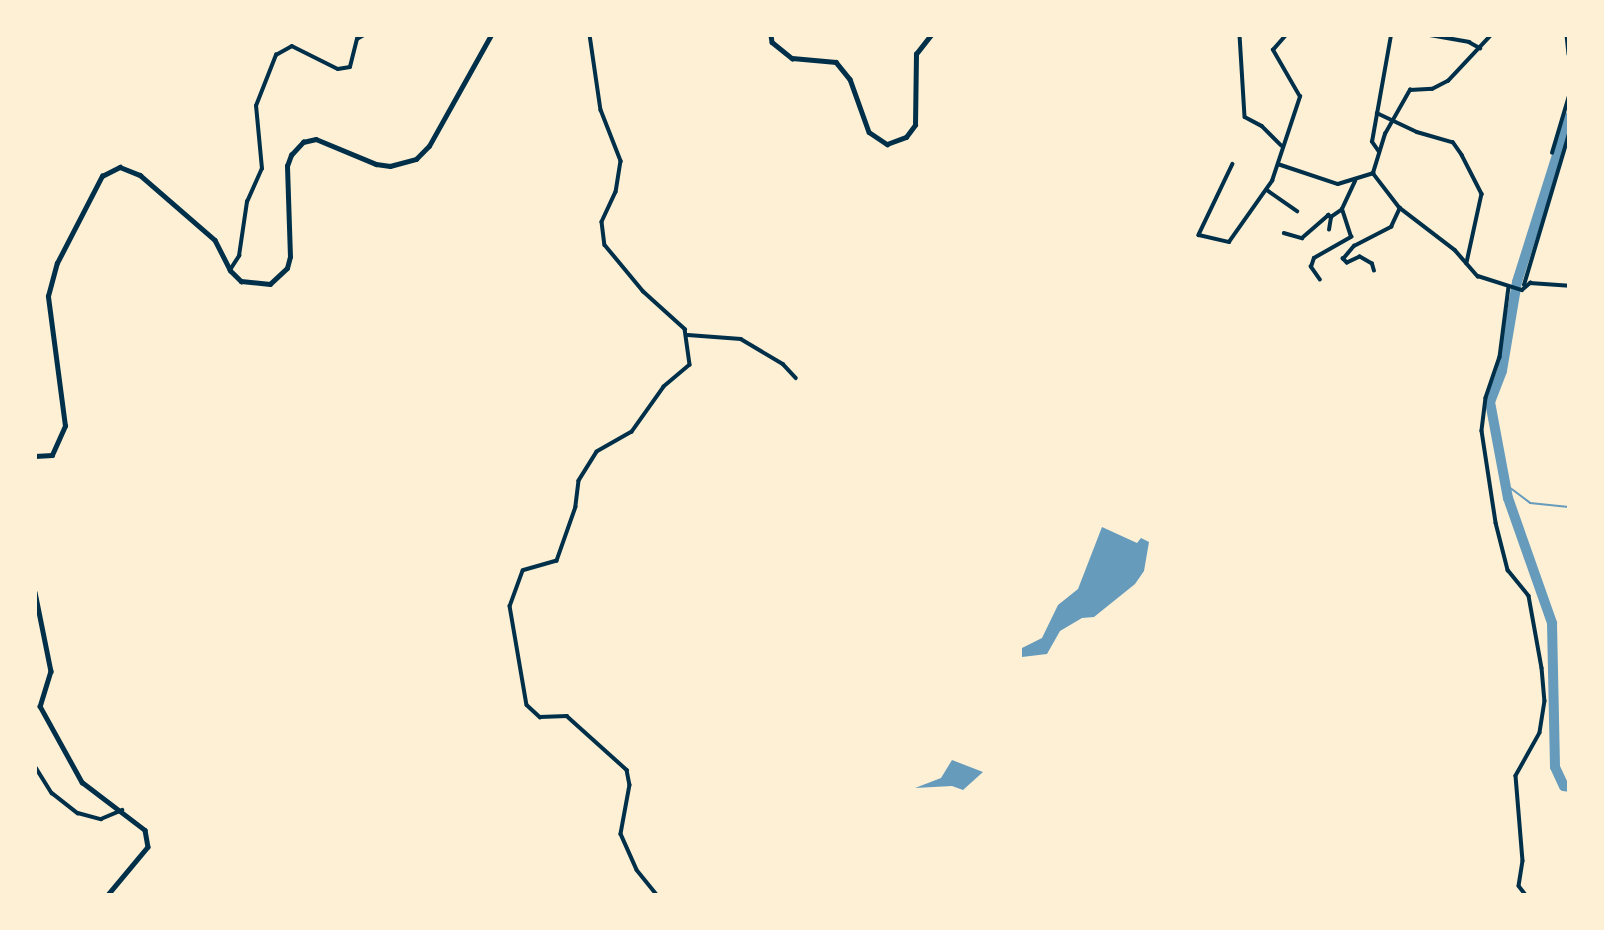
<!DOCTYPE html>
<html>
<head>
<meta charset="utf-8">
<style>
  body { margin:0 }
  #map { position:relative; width:1604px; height:930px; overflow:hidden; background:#fdf0d5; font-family:Helvetica,sans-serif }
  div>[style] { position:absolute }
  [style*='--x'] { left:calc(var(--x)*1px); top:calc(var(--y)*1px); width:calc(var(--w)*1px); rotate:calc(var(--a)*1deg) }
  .water>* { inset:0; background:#669bbc }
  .stream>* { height:2px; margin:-1px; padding:0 1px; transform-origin:1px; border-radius:1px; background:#669bbc }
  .river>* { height:10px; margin:-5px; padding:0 5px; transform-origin:5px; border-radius:5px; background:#669bbc }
  .minor>* { height:3.5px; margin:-1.75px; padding:0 1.75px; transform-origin:1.75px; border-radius:1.75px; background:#003049 }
  .tertiary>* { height:4.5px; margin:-2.25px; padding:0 2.25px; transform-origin:2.25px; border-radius:2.25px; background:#003049 }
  span { translate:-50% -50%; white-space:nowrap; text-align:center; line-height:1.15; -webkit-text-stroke:5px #fdf0d5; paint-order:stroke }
  .frame { position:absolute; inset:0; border:37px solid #fdf0d5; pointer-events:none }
</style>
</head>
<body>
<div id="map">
  <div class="water">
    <div style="clip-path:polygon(1102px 527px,1137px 543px,1141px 538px,1149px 542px,1144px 571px,1135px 584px,1094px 617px,1082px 618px,1060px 631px,1047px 654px,1022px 657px,1022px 648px,1042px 638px,1058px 605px,1078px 589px)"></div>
    <div style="clip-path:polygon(952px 760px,983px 772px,963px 790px,952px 786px,915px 788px,941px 778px)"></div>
  </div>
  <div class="stream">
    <div style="--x:1505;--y:484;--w:31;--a:37"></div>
    <div style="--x:1530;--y:503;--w:39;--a:6"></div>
  </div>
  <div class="river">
    <div style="--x:1569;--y:117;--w:173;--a:107.5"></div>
    <div style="--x:1517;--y:282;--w:90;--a:99.6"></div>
    <div style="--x:1502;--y:371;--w:33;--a:111"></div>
    <div style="--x:1490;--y:402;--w:98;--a:79.4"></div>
    <div style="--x:1508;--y:498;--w:133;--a:70.6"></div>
    <div style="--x:1552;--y:623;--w:144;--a:88.8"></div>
    <div style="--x:1555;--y:767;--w:21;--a:65"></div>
    <div style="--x:1564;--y:786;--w:5;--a:11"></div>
  </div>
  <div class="minor">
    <div style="--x:590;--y:35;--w:76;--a:81.7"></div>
    <div style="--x:601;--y:110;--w:55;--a:68.6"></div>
    <div style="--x:621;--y:161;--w:31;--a:99"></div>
    <div style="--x:616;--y:192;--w:33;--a:115"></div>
    <div style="--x:602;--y:222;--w:23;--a:83"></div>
    <div style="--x:605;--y:245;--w:60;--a:50.4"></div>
    <div style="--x:643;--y:291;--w:57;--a:42.1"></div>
    <div style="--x:685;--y:329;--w:36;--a:82"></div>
    <div style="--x:690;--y:365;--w:34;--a:140"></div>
    <div style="--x:664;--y:387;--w:55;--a:125.4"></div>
    <div style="--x:632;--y:432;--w:40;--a:150.3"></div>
    <div style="--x:597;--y:452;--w:34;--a:122"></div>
    <div style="--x:579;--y:481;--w:26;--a:97"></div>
    <div style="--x:576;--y:507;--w:57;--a:109.4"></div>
    <div style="--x:557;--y:561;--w:35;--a:164"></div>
    <div style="--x:523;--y:571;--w:37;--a:110"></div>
    <div style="--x:510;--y:606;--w:100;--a:80.3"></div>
    <div style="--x:527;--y:705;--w:18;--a:43"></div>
    <div style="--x:540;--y:717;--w:27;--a:-2"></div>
    <div style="--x:567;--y:716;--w:81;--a:42"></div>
    <div style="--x:627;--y:770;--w:15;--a:79"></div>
    <div style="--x:630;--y:785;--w:50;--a:100.4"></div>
    <div style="--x:621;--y:834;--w:39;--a:66"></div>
    <div style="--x:637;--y:870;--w:32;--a:51"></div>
    <div style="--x:1240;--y:35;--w:82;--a:86.5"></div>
    <div style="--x:1245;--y:117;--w:19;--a:28"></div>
    <div style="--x:1262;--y:126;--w:27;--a:45"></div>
    <div style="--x:1430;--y:35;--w:40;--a:10"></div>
    <div style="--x:1469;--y:42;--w:13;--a:29"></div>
    <div style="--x:1567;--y:35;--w:19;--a:84"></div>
    <div style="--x:1377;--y:113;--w:44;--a:25.4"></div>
    <div style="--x:1417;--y:132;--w:37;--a:16"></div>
    <div style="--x:1453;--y:142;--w:16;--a:55"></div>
    <div style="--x:1462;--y:155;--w:44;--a:62.9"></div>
    <div style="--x:1482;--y:194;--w:71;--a:102.3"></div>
    <div style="--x:1379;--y:152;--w:12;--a:-125"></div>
    <div style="--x:1372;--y:142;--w:109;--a:-79.9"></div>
    <div style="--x:1552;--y:153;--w:59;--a:-73.4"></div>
    <div style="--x:1233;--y:164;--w:79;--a:115.6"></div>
    <div style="--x:1199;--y:235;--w:31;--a:13"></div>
    <div style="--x:1229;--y:242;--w:75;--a:-54.8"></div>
    <div style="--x:1272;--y:181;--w:89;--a:-71.6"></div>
    <div style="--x:1300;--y:97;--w:54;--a:-119.9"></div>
    <div style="--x:1273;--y:50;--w:20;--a:-49"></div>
    <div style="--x:1278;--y:164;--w:63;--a:18.4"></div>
    <div style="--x:1338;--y:184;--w:37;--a:-17"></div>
    <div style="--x:1373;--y:173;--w:41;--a:-72.9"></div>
    <div style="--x:1385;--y:134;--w:51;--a:-60.4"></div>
    <div style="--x:1410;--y:90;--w:22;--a:-3"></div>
    <div style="--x:1432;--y:89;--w:18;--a:-27"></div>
    <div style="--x:1448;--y:81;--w:63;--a:-46.9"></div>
    <div style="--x:1373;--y:173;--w:44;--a:52.4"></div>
    <div style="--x:1400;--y:208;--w:69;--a:37.4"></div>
    <div style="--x:1455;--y:250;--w:35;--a:49"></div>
    <div style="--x:1478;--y:276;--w:46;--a:17.7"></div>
    <div style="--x:1522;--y:290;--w:11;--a:-41"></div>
    <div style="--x:1530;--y:283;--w:39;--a:4"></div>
    <div style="--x:1267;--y:190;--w:37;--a:35"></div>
    <div style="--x:1329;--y:230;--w:13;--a:-81"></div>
    <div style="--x:1331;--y:217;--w:12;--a:-35"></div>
    <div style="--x:1284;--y:233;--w:19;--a:16"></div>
    <div style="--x:1302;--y:238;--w:35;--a:-41"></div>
    <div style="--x:1328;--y:215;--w:4;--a:34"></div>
    <div style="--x:230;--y:270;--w:17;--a:-57"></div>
    <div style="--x:239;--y:256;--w:55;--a:-81.6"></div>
    <div style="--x:247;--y:202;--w:36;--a:-66"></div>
    <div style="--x:262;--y:169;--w:63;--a:-95.4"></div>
    <div style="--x:256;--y:106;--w:55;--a:-68.6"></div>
    <div style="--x:276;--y:55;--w:18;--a:-29"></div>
    <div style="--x:292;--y:46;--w:51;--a:26.6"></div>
    <div style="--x:338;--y:69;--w:12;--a:-9"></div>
    <div style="--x:350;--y:67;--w:29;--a:-76"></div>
    <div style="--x:357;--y:39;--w:8;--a:-30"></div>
    <div style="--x:1374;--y:271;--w:7;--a:-106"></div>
    <div style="--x:1372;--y:264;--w:14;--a:-150"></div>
    <div style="--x:1360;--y:257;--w:14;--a:155"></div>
    <div style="--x:1347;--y:263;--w:6;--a:-135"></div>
    <div style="--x:1343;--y:259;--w:17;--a:-50"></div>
    <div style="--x:1354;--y:246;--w:42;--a:-27.2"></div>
    <div style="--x:1391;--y:227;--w:21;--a:-65"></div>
    <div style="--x:1320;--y:280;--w:16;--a:-125"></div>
    <div style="--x:1311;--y:267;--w:9;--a:-72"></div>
    <div style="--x:1314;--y:258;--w:43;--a:-29.6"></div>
    <div style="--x:1351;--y:237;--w:29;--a:-108"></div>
    <div style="--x:1342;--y:209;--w:31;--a:-65"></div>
    <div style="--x:1524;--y:285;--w:158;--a:-73.4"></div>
    <div style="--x:1509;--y:287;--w:71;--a:97.3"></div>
    <div style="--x:1500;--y:357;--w:43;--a:108.9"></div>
    <div style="--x:1486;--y:398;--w:33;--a:97"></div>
    <div style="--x:1482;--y:431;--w:93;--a:81.3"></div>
    <div style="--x:1496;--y:523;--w:49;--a:75.7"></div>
    <div style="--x:1508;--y:570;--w:33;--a:51"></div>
    <div style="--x:1529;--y:596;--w:73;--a:79.8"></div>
    <div style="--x:1542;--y:668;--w:33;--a:85"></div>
    <div style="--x:1545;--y:701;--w:32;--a:99"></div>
    <div style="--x:1540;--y:733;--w:49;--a:119.2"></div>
    <div style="--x:1516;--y:776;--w:85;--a:85.3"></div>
    <div style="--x:1523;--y:861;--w:25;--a:99"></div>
    <div style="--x:1519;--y:886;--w:11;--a:52"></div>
    <div style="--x:688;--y:335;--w:53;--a:4.3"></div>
    <div style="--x:741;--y:339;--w:49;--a:30.8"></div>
    <div style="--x:783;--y:364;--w:19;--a:47"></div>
    <div style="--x:35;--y:766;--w:32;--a:58"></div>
    <div style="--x:52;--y:793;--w:33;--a:38"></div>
    <div style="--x:78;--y:813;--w:24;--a:15"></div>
    <div style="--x:101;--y:819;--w:23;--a:-23"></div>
  </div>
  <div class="tertiary">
    <div style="--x:771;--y:35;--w:7;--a:82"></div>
    <div style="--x:772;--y:42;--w:26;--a:39"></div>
    <div style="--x:792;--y:58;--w:44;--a:5.2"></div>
    <div style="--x:836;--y:62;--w:22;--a:51"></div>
    <div style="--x:850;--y:79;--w:56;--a:70.3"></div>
    <div style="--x:869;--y:132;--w:22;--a:34"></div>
    <div style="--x:887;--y:144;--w:20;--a:-20"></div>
    <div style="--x:906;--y:137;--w:15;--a:-53"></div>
    <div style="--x:915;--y:125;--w:71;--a:-89.2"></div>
    <div style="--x:916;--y:54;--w:24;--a:-52"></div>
    <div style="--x:35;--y:456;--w:17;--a:-3"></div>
    <div style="--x:52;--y:455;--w:32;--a:-66"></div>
    <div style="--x:65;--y:426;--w:131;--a:-97.5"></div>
    <div style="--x:48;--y:296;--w:34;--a:-75"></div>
    <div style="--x:57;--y:263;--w:98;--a:-62.7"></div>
    <div style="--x:102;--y:176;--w:20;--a:-27"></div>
    <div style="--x:120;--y:167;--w:22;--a:22"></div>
    <div style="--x:140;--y:175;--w:99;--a:40.9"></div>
    <div style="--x:215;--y:240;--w:34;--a:63"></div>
    <div style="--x:230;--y:270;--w:16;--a:45"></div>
    <div style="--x:241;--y:281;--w:29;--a:6"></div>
    <div style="--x:270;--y:284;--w:23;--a:-43"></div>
    <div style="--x:287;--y:268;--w:11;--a:-75"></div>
    <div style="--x:290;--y:257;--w:91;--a:-91.9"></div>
    <div style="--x:287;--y:166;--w:12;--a:-70"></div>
    <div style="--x:291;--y:155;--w:18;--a:-47"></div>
    <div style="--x:303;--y:142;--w:13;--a:-13"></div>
    <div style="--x:316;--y:139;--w:65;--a:22.6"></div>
    <div style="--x:376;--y:164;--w:14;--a:8"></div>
    <div style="--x:390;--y:166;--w:27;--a:-15"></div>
    <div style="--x:416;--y:159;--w:18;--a:-45"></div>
    <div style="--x:429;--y:146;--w:127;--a:-60.8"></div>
    <div style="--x:35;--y:592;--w:81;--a:78.6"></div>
    <div style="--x:51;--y:671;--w:37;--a:107"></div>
    <div style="--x:40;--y:706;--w:87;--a:61.1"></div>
    <div style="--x:82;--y:782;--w:79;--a:37.3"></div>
    <div style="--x:145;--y:830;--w:17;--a:80"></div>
    <div style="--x:148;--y:847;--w:62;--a:129.8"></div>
  </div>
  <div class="frame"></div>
</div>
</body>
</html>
